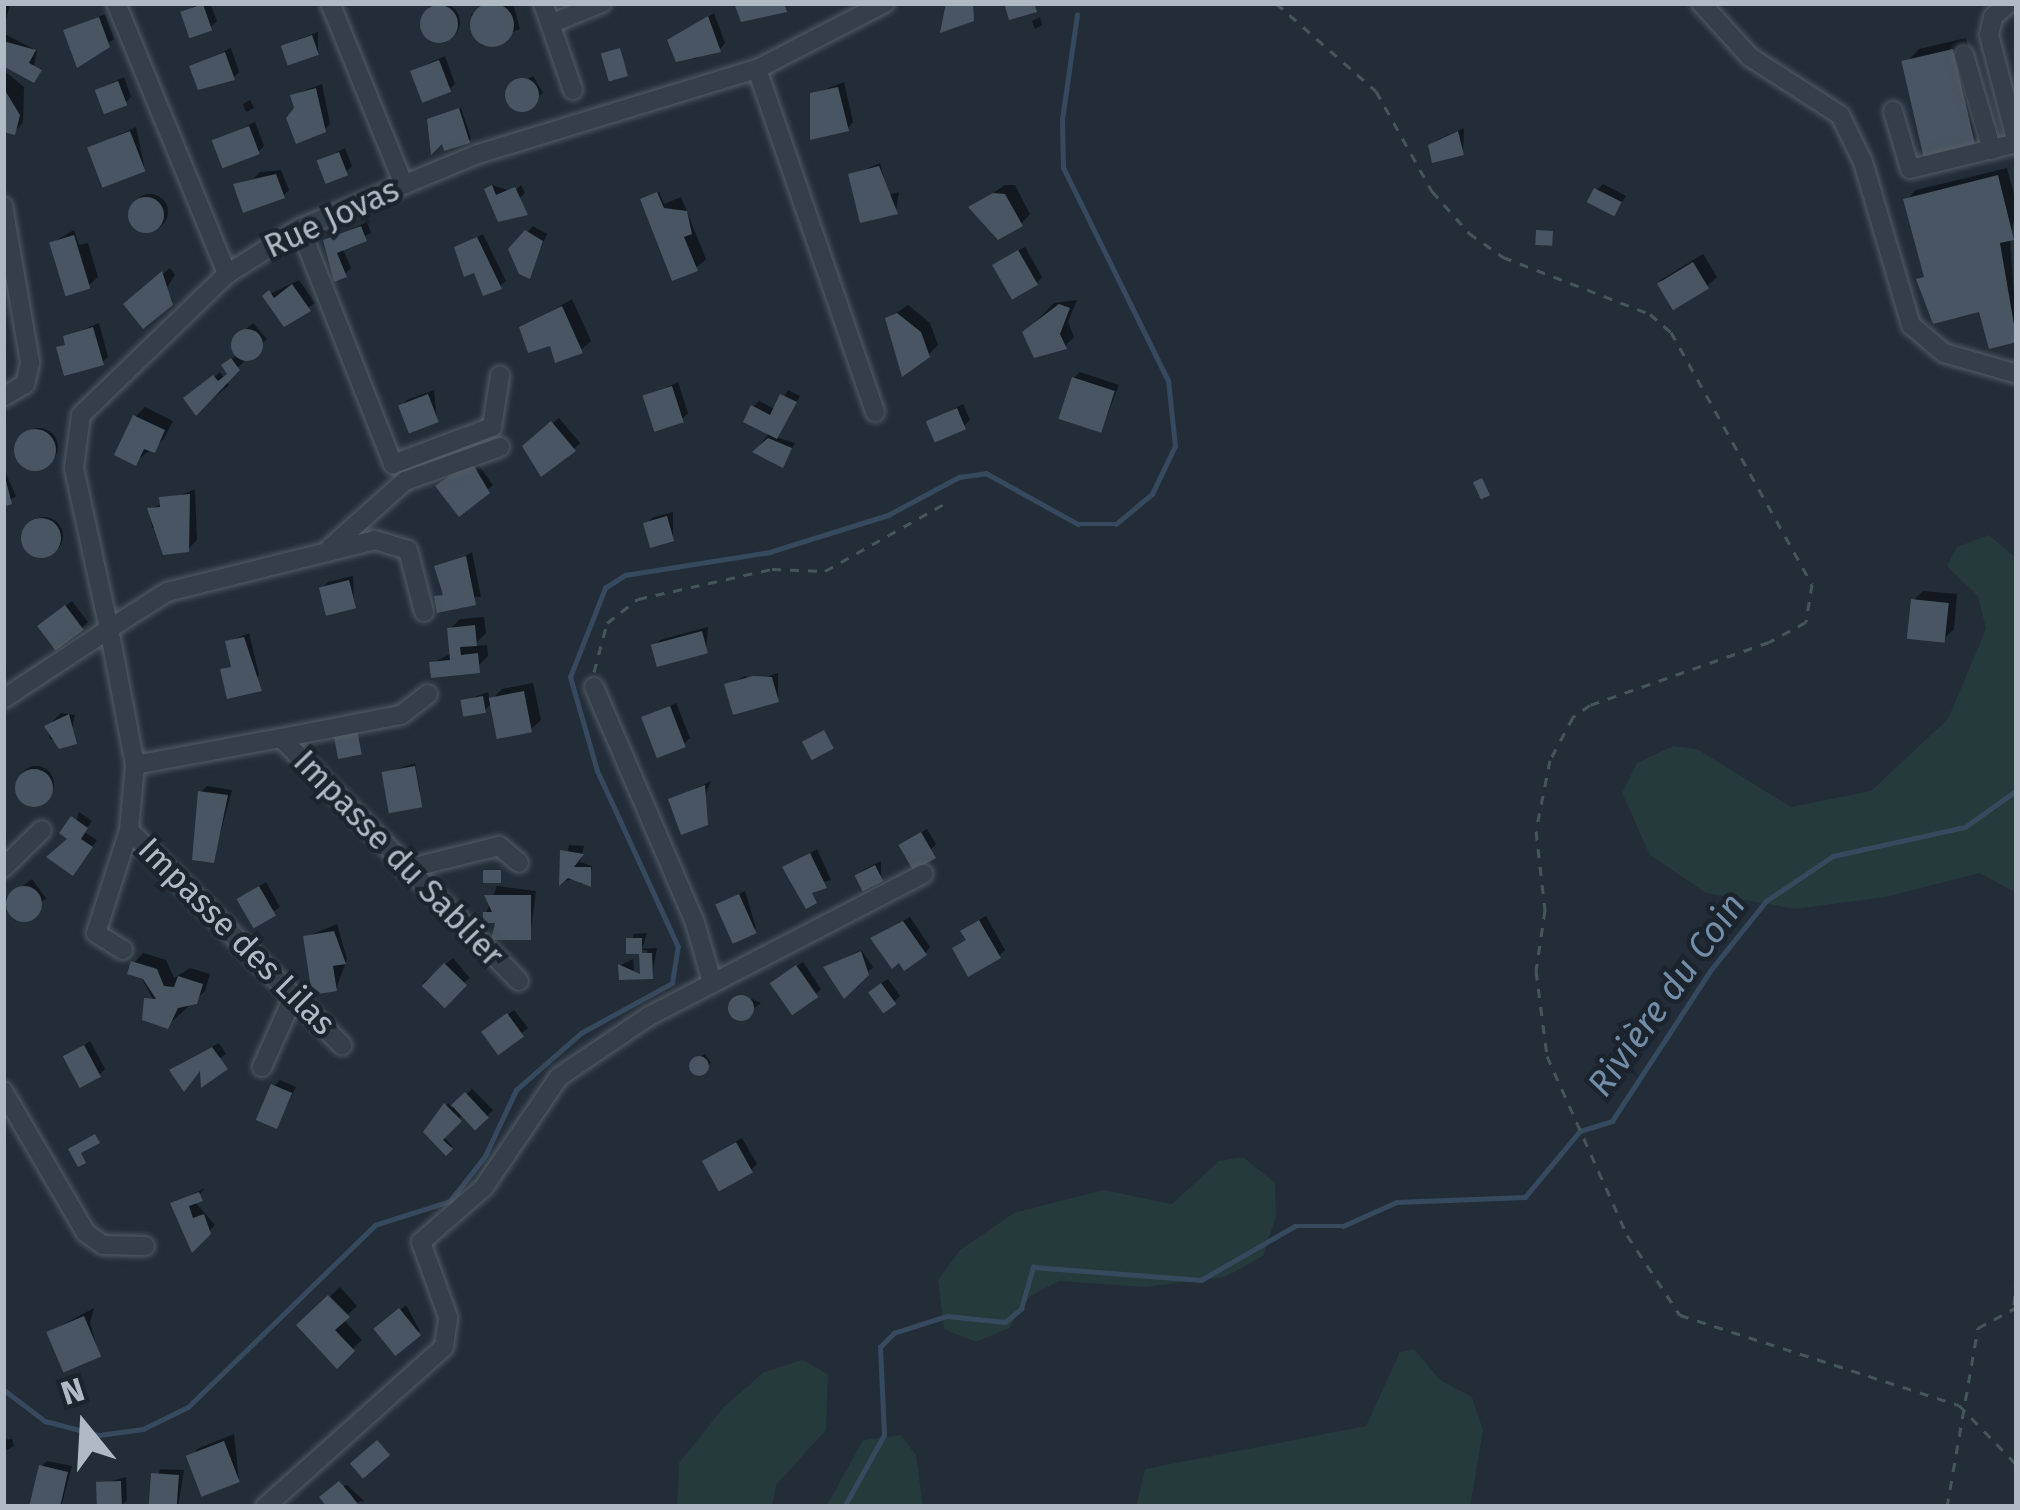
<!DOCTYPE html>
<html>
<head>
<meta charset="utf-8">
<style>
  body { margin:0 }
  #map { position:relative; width:2020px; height:1510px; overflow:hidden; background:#222d38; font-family:"Fira Sans",sans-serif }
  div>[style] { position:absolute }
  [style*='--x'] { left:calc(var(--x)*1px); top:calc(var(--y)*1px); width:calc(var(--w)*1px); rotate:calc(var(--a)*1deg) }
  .green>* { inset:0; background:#253a3a }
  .shadow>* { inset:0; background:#0007; transform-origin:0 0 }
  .round { border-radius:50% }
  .stream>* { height:4.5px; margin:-2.25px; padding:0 2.25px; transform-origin:2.25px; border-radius:2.25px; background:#364a5f }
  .building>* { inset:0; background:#485562; transform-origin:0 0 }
  .path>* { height:3px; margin-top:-1.5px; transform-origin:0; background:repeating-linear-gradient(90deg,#435758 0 9px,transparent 0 18px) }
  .roads { filter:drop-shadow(0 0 3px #535d66) drop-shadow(0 0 3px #535d66) }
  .minor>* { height:18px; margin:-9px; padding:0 9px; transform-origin:9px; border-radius:9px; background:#353f49 }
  span { translate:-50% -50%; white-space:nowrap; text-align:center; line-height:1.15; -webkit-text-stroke:9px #1b242d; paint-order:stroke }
  .street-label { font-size:33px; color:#b0bac5 }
  .water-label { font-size:36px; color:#718da8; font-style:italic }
  .frame { position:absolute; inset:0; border:6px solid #b0bac5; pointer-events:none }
  .north { position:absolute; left:24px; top:1366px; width:120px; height:120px; -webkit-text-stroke:9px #1b242d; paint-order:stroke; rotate:342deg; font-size:33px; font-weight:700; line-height:48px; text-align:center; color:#b0bac5 }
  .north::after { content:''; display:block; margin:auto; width:42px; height:54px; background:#b0bac5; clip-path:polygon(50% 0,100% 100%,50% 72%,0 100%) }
</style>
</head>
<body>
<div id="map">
  <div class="green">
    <div style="clip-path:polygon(1989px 535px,2017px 559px,2017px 893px,1979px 873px,1886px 897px,1795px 909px,1706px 893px,1650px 855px,1622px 793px,1637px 763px,1673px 746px,1697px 749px,1791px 807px,1871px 791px,1948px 719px,1986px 629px,1978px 596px,1947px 566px,1957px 547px)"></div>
    <div style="clip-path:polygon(1243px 1157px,1275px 1183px,1276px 1216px,1263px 1256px,1225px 1277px,1145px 1287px,1059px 1281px,1030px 1296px,1009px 1328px,976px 1342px,944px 1329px,938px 1280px,960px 1250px,1014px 1213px,1103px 1190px,1172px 1204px,1219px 1161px)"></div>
    <div style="clip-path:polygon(1414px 1349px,1440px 1380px,1472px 1397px,1483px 1430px,1470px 1507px,1136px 1507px,1145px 1469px,1366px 1426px,1400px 1352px)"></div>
    <div style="clip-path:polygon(802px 1360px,828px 1374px,826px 1430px,776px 1485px,772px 1507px,677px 1507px,679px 1463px,724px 1407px,764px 1372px)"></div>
    <div style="clip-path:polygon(901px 1435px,916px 1455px,923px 1507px,826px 1507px,863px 1440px)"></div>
  </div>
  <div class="shadow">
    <div style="clip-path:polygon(3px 3px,10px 5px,3px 31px)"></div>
    <div style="clip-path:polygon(200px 3px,210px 3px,217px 21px,211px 27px,183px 13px)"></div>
    <div style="clip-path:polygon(513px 3px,520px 29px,482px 46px,471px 14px)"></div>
    <div class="round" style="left:424px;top:4px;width:36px;height:36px"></div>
    <div style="clip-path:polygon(714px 13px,725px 43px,720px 49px,694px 59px,670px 40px)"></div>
    <div style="clip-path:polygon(105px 14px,114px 39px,79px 65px,66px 31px)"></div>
    <div style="clip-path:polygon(1040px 17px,1042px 25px,1035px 29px,1032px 21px)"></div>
    <div style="clip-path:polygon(318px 32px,318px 53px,285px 48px,291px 42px)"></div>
    <div style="clip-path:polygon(3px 33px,37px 51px,32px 74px,42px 67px,34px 80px,3px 62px)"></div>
    <div style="clip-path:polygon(1966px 38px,1989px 134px,1976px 148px,1906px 63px,1919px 49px)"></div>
    <div style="clip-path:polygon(231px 48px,239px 72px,234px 77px,198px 64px)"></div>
    <div style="clip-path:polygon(445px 56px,455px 84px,449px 90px,414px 70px)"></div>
    <div style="clip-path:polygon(3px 70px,24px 87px,23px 123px,14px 132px,3px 129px)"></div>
    <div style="left:533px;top:76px;width:20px;height:33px;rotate:60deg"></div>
    <div style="clip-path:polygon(124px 77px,131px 97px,125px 103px,97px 90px)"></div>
    <div style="clip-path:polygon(844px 82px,853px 122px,848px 128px,813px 94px)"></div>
    <div style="clip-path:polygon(322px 84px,330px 124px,324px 130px,293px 95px)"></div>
    <div style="clip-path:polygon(250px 100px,254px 108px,246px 112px,243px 104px)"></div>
    <div style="clip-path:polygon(461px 108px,471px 138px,469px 140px,430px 119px)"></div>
    <div style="clip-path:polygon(255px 122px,264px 146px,258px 152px,216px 141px)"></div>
    <div style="clip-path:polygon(136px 127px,144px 165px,138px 171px,90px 148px)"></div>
    <div style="clip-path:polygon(1464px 128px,1463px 152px,1431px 146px,1437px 140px)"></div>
    <div style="clip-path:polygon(345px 148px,352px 166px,346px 172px,320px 161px)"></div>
    <div style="clip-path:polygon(880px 163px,888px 195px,899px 192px,896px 211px,852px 175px)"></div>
    <div style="clip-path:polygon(2007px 168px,2017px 206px,2010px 238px,2017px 339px,1991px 345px,1981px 308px,1907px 200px,1916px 190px)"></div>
    <div style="clip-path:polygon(281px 170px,289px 190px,283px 196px,240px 194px,260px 172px)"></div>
    <div style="clip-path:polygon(1603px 184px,1626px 196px,1614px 213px,1597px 190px)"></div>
    <div style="clip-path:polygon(492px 185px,514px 192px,521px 185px,525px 193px,499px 217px)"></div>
    <div style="clip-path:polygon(1005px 185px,1015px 185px,1030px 214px,1021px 224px,972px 207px)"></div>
    <div style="clip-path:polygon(659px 192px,664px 204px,681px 197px,706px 259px,696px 268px,645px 198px)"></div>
    <div class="round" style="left:132px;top:194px;width:36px;height:36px"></div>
    <div style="clip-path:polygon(367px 222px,371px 233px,342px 247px,351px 268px,345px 274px,327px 241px)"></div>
    <div style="clip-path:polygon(533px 226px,547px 234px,529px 275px,512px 249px)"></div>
    <div style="clip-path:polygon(74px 230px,79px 245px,88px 243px,98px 277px,88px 286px,52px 243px)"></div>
    <div style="clip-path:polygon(483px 234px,506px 281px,500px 286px,458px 248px)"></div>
    <div style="clip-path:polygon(1025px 247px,1042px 277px,1037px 283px,1001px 260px)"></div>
    <div style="clip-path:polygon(1703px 254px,1717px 277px,1707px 286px,1659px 281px)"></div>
    <div style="clip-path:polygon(170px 268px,175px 275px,159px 300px,173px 301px,148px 321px,133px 299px)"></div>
    <div style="clip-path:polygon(299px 280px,315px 303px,285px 323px,266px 296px)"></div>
    <div style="clip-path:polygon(572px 299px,591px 341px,581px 350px,523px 328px)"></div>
    <div style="clip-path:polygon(1077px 300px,1068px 322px,1074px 337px,1065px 346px,1026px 332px,1054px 303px)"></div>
    <div style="clip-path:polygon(908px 305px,930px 323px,938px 345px,928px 355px,888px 319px)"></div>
    <div style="clip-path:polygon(99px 323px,108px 357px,102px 362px,66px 337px)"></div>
    <div style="clip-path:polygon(253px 323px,267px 339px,231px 374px,230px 360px,242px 352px,232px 341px)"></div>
    <div style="clip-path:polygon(220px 372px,229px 385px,197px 412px,189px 401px)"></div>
    <div style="clip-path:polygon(1080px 372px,1119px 385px,1102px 428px,1074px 378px)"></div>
    <div style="clip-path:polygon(678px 382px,688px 413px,682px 419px,647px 397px)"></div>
    <div style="clip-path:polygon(434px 390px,437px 420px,401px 406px,407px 400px)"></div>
    <div style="clip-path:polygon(788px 390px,800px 396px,775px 437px,795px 443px,782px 464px,756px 451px,770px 432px,753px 407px,759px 401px,776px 410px)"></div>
    <div style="clip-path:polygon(963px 404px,970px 420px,964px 426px,929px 422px)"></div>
    <div style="clip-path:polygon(145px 407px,173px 421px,163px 440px,135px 462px,135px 417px)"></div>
    <div style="left:559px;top:418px;width:33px;height:43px;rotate:50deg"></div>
    <div class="round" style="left:20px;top:428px;width:38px;height:38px"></div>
    <div style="clip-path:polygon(473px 458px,493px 485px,460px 512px)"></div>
    <div style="clip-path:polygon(3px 467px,16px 496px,3px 504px)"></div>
    <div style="clip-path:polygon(195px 489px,197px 540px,188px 549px,163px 527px,152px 528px,150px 509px)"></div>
    <div style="clip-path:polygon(673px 512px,673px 538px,646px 524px,652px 518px)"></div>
    <div class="round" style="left:25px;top:517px;width:38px;height:38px"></div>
    <div style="clip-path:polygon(472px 552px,481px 597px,437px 597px,445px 594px,439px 572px)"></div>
    <div style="clip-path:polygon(353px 576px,354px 605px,322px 588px,328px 582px)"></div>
    <div style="clip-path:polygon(1923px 591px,1957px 594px,1954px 629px,1944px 639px,1913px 601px)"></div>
    <div style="clip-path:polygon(72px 601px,88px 622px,82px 628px,47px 620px)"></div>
    <div style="clip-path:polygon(484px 617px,486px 633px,473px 646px,487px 645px,488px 656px,478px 666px,432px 663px,452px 653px,450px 629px,460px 619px)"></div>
    <div style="clip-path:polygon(708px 627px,706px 650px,655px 645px,660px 640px)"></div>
    <div style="clip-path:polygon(249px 633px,259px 675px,249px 685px,262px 686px,229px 696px,225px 677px,235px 670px,228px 642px)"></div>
    <div style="clip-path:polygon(778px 673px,778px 700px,727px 685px,745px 676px,756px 681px)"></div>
    <div style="clip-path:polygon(533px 683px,541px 720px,531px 729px,493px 702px,485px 710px,464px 701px,488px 692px,490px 701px,502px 689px)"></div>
    <div style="clip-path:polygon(676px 703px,690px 738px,684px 744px,652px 716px)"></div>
    <div style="clip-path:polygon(61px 713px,75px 715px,69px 743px,50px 739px,47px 727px)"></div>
    <div style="clip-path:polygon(415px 763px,420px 791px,414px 797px,385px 773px)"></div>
    <div class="round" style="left:18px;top:766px;width:36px;height:36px"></div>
    <div style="clip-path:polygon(711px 781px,702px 803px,707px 822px,671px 800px)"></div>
    <div style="clip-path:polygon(207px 786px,232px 790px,213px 860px,201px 792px)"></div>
    <div style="clip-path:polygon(79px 812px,92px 821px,84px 832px,97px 840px,79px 866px,71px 838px)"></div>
    <div style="clip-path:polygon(927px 829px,936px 844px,924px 857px,936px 854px,915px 867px,909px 840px)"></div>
    <div style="clip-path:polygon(569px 845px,584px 846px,580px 862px,592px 866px,589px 884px,580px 884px,583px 876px,562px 882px)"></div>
    <div style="clip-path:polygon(817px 849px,831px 880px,800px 888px,792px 864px)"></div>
    <div style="clip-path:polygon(881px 861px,881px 878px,858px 876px,863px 870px)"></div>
    <div style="left:32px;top:879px;width:24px;height:38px;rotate:54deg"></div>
    <div style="clip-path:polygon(266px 882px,280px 907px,254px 924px,246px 894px)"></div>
    <div style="clip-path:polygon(497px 886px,536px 891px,530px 937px,486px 913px)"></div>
    <div style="clip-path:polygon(745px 891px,756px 928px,754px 930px,718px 905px)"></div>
    <div style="clip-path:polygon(986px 916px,1005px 950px,999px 956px,970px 925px)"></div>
    <div style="clip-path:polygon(910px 917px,930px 947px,925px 953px,874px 938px)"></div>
    <div style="clip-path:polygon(337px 924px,347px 959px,336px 989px,306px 937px)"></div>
    <div style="clip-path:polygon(647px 933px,642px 949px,657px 948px,652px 976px,647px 950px,629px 950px,634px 934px)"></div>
    <div style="clip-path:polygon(861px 950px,873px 967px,844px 994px,826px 967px)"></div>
    <div style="clip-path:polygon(143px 953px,166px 960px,174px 978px,190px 968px,210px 974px,205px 991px,167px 1026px,134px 963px)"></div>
    <div style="left:453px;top:958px;width:26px;height:39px;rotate:50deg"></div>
    <div style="clip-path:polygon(633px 959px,634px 970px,621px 977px,621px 965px)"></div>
    <div style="clip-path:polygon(803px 962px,821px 989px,816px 994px,779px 978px)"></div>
    <div style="clip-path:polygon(888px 979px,900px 996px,894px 1002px,877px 986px)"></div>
    <div style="clip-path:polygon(742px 995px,761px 1003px,737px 1020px,729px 1006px)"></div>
    <div style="clip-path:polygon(514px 1010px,528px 1028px,500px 1050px,492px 1027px)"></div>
    <div style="clip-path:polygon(90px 1041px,105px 1069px,100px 1074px,67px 1057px)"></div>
    <div style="clip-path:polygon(219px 1043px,226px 1054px,182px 1083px,178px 1065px)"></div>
    <div style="left:705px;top:1054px;width:11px;height:18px;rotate:56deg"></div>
    <div style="clip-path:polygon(280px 1080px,296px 1087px,277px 1125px,274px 1086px)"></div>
    <div style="clip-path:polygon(472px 1089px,493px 1110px,476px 1127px,464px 1114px,443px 1136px,452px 1146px,446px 1152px,426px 1132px,448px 1103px,452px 1108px)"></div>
    <div style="clip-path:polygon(742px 1138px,757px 1164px,751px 1170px,711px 1156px)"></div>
    <div style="clip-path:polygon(205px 1188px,194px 1201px,215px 1225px,193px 1248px,173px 1204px)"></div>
    <div style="clip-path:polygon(340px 1287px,357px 1306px,343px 1319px,362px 1340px,337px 1364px,300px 1325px)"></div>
    <div style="clip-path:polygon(406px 1305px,420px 1331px,395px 1351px,383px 1324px)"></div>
    <div style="clip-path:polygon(94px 1308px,90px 1323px,99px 1355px,49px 1332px)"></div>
    <div style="clip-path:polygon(234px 1434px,239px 1480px,189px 1457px,199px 1448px)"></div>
    <div style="clip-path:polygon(12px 1439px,14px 1446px,3px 1452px,3px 1440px)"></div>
    <div style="clip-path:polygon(47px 1461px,72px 1466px,61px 1507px,50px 1507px,41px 1467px)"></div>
    <div style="clip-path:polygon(160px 1469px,184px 1470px,178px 1507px,144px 1507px,152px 1503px)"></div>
    <div style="clip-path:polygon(126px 1477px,127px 1500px,121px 1506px,100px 1484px)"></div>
    <div style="clip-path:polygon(347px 1485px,364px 1501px,330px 1507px,328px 1492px)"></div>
  </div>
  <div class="stream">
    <div style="--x:3;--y:1389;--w:53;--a:37.3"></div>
    <div style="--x:45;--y:1421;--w:56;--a:14.5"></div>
    <div style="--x:99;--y:1435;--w:44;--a:-7.8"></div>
    <div style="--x:143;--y:1429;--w:50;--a:-26.1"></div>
    <div style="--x:188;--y:1407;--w:261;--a:-44.2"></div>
    <div style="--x:375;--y:1225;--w:79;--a:-17.7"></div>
    <div style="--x:450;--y:1201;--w:57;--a:-52.1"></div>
    <div style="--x:485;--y:1156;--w:73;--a:-64.8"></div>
    <div style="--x:516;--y:1090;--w:86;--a:-41.2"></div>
    <div style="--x:581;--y:1033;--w:104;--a:-28.8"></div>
    <div style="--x:672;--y:983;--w:36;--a:-81"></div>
    <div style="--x:678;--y:947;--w:194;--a:-114.7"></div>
    <div style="--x:597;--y:771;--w:98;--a:-106"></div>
    <div style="--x:570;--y:677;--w:96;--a:-68.5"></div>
    <div style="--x:605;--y:588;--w:24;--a:-33"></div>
    <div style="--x:625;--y:575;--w:147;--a:-9"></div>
    <div style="--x:770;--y:552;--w:124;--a:-17.4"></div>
    <div style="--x:888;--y:515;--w:81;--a:-28.2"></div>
    <div style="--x:959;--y:477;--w:27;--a:-8"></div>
    <div style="--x:986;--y:473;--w:105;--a:29"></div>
    <div style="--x:1078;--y:524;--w:38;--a:0"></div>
    <div style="--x:1116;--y:524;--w:47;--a:-39.8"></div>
    <div style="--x:1152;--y:494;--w:53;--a:-64.4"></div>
    <div style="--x:1175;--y:446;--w:65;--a:-96.1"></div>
    <div style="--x:1168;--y:381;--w:237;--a:-116.2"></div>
    <div style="--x:1063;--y:168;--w:48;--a:-91.2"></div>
    <div style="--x:1062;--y:120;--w:106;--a:-81.9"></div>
    <div style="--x:844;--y:1507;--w:82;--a:-60.9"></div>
    <div style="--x:884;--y:1435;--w:88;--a:-92.6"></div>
    <div style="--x:880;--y:1347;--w:20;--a:-45"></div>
    <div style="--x:894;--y:1333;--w:56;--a:-17.8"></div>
    <div style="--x:947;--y:1316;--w:58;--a:5.9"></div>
    <div style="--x:1005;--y:1322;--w:21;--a:-39"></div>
    <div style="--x:1021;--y:1309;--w:44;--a:-74.1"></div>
    <div style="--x:1033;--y:1267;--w:169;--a:4.4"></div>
    <div style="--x:1201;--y:1280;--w:108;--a:-29.9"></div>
    <div style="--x:1295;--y:1226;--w:48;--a:0"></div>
    <div style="--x:1343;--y:1226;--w:59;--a:-24"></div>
    <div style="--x:1397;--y:1202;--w:128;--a:-2.2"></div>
    <div style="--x:1525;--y:1197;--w:86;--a:-50.2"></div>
    <div style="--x:1580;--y:1131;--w:34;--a:-17"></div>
    <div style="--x:1612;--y:1121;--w:179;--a:-56.8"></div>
    <div style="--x:1710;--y:971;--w:90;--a:-51.3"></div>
    <div style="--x:1766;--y:901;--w:81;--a:-33.9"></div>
    <div style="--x:1833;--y:856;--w:135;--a:-12.4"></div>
    <div style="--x:1965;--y:827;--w:64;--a:-35.4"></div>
  </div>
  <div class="building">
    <div style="clip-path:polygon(734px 3px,784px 3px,787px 12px,741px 22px)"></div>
    <div style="clip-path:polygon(946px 3px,973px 3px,974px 21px,940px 33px)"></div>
    <div style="clip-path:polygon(1004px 3px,1034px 3px,1037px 12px,1009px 20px)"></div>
    <div class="round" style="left:470px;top:3px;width:44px;height:44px"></div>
    <div style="left:203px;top:4px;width:28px;height:24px;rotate:71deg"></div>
    <div class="round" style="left:420px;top:5px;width:38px;height:38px"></div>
    <div style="clip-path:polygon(708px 16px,721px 52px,676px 62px,667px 40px)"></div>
    <div style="clip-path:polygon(99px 17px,110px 47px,77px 68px,63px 30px)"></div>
    <div style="left:312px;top:35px;width:21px;height:33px;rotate:71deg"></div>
    <div style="clip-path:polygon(3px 41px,36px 50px,29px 63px,42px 70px,34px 83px,3px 66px)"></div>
    <div style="left:620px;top:48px;width:29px;height:20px;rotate:74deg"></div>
    <div style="left:1953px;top:49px;width:104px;height:53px;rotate:77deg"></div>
    <div style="clip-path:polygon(225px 52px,235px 80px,198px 90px,189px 66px)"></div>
    <div style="left:439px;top:60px;width:34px;height:31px;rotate:69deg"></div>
    <div class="round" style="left:505px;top:78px;width:34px;height:34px"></div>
    <div style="left:118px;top:81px;width:26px;height:25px;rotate:69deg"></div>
    <div style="clip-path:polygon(3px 87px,20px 115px,15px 135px,3px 132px)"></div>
    <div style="clip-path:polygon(838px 87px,849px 131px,810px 140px,810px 93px)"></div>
    <div style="clip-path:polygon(316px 88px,326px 132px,296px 144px,286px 118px,294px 108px,290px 95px)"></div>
    <div style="clip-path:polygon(459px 108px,470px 143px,444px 151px,442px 144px,431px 155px,427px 119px)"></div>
    <div style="left:249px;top:126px;width:30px;height:40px;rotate:69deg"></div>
    <div style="left:130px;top:131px;width:43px;height:46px;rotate:69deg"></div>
    <div style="clip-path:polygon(1458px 131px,1464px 155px,1432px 163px,1428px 145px)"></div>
    <div style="left:339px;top:152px;width:25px;height:24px;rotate:69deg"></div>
    <div style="clip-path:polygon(879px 166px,898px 214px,860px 223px,848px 174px)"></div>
    <div style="clip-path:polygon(276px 174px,285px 198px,243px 213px,233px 184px)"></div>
    <div style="clip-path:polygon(1998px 175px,2014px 240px,2000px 243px,2017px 342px,1989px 349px,1979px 312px,1933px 324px,1916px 279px,1924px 277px,1903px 199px)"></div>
    <div style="clip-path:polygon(492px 185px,496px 195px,515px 187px,528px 215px,498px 222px,484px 189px)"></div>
    <div style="left:1594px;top:188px;width:31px;height:16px;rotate:27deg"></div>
    <div style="clip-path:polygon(657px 192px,664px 208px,687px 211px,692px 234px,684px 237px,698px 271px,672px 281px,640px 199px)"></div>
    <div style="clip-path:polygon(993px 193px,1005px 194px,1023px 226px,998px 240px,968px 207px)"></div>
    <div class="round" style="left:128px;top:197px;width:36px;height:36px"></div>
    <div style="clip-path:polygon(361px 226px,367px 241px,337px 253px,347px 277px,334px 282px,323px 240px)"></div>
    <div style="clip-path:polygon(525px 230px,543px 241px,530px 279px,519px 274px,508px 249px)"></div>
    <div style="left:1536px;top:230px;width:17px;height:15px;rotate:3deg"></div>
    <div style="left:74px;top:235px;width:56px;height:26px;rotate:73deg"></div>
    <div style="clip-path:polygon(477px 237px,502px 289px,483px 296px,474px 273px,464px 277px,454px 247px)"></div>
    <div style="left:1018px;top:250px;width:40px;height:30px;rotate:60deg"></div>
    <div style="left:1693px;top:262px;width:31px;height:42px;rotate:59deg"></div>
    <div style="clip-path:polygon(162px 271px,173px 305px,143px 329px,123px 304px)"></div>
    <div style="clip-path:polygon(292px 284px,311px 311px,284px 327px,262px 296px,269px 290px,274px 298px)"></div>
    <div style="clip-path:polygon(1059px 304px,1070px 308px,1060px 334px,1067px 349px,1034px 358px,1022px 332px)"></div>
    <div style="clip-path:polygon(562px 306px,583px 353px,555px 363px,550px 346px,528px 353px,519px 327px)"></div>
    <div style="clip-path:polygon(897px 313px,921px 332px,930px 357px,902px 377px,885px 318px)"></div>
    <div style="clip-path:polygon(93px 327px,104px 365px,64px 376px,56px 347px,65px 345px,63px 336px)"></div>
    <div class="round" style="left:231px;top:329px;width:32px;height:32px"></div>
    <div style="clip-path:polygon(231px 358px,240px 370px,196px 416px,183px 398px,213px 375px,218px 381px,227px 374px,221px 365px)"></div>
    <div style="left:1072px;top:377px;width:45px;height:44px;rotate:18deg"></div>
    <div style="left:672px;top:386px;width:38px;height:31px;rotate:72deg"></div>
    <div style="left:428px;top:394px;width:30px;height:32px;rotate:69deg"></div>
    <div style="clip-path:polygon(780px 394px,797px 402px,777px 439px,743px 422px,751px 405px,770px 415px)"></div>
    <div style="left:957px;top:408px;width:23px;height:34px;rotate:67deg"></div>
    <div style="clip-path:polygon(133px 415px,165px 430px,155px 453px,144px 449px,136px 466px,114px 455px)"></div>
    <div style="clip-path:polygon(551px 421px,576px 451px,541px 477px,522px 446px)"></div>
    <div class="round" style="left:14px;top:429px;width:42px;height:42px"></div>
    <div style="clip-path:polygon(768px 438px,792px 448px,783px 468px,752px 452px)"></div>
    <div style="clip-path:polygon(471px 461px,490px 493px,459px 517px,435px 486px)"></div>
    <div style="clip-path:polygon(4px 473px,12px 504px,3px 507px,3px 473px)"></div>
    <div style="left:1482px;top:478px;width:19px;height:10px;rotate:65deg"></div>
    <div style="clip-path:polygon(190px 494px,189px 552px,163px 555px,147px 508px,160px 507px,159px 497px)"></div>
    <div style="left:667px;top:516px;width:26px;height:25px;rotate:74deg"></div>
    <div class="round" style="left:21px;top:518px;width:40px;height:40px"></div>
    <div style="clip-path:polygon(466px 556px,476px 605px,437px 613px,434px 596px,443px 595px,434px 566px)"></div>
    <div style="left:349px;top:580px;width:29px;height:31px;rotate:76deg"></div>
    <div style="left:1911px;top:599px;width:38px;height:40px;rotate:6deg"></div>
    <div style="left:65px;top:605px;width:31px;height:35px;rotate:53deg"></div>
    <div style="clip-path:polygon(475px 625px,477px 646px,460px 647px,461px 655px,478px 653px,480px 673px,431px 678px,429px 662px,450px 660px,447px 628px)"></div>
    <div style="left:702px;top:631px;width:23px;height:53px;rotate:75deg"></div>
    <div style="clip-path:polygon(244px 637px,262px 691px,227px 699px,220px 669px,231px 667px,225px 641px)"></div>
    <div style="clip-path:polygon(753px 676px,772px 677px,779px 702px,733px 715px,724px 684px)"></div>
    <div style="left:524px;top:691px;width:42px;height:36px;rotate:79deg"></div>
    <div style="left:483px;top:696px;width:17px;height:23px;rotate:80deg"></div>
    <div style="left:670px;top:706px;width:44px;height:31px;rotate:69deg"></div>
    <div style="clip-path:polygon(69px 714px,77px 744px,59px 749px,44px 726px)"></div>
    <div style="left:357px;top:730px;width:25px;height:24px;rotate:79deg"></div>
    <div style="left:824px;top:730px;width:21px;height:25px;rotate:62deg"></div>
    <div style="left:415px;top:766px;width:42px;height:34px;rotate:80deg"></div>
    <div class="round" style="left:15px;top:769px;width:38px;height:38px"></div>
    <div style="clip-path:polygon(705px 785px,708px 825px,681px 835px,668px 799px)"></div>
    <div style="clip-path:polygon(198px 791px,228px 795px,214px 863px,192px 860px)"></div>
    <div style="clip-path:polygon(71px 816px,88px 828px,81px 839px,93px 847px,73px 876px,46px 857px,67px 839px,59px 833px)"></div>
    <div style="left:921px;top:832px;width:30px;height:26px;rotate:60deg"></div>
    <div style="clip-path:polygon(560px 850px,584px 854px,574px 867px,591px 867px,591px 887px,568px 878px,559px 886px)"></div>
    <div style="clip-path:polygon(810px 853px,827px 888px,812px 893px,817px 903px,806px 909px,782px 867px)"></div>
    <div style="left:875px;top:865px;width:18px;height:23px;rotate:63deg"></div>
    <div style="left:483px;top:870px;width:18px;height:13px"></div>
    <div style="left:259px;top:886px;width:34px;height:26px;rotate:60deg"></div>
    <div class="round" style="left:6px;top:886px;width:36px;height:36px"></div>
    <div style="left:739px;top:894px;width:43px;height:26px;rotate:66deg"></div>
    <div style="clip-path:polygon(484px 895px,531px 895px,531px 940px,491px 940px,495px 923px,483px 923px,483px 912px,492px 912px)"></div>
    <div style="clip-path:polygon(979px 920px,1001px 958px,968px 977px,952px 948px,966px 940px,960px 931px)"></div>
    <div style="clip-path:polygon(903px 921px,927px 955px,904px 971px,899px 963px,892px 969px,870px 938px)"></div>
    <div style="clip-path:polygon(334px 931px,346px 964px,333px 966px,337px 991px,312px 995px,303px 936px)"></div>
    <div style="left:626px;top:938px;width:16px;height:16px"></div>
    <div style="clip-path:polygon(861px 951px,869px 975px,844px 999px,823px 967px)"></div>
    <div style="clip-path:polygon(639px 953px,652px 953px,653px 979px,619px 980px,618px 964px,640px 974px)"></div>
    <div style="clip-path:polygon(131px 961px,157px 969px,164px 986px,174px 987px,178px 976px,203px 984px,197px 1004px,178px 1008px,168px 1029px,142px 1020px,144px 998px,156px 999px,143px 979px,127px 974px)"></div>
    <div style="left:444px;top:963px;width:32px;height:32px;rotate:44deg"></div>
    <div style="left:796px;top:965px;width:39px;height:32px;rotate:55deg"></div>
    <div style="left:881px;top:983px;width:26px;height:16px;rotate:54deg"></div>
    <div class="round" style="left:728px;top:995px;width:26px;height:26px"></div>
    <div style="left:507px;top:1013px;width:29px;height:32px;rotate:54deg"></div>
    <div style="left:84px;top:1045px;width:36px;height:24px;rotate:62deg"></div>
    <div style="clip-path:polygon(212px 1047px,228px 1069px,201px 1088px,200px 1071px,184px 1092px,169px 1070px)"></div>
    <div class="round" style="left:689px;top:1056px;width:20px;height:20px"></div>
    <div style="left:271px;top:1084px;width:23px;height:39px;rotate:23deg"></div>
    <div style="left:465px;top:1092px;width:35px;height:19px;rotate:47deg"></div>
    <div style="clip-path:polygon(444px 1103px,462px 1121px,443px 1140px,453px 1149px,446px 1156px,423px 1132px)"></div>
    <div style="clip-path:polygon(95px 1134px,100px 1143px,81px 1153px,86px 1163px,78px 1167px,68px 1149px)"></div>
    <div style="left:736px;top:1142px;width:35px;height:39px;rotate:61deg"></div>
    <div style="clip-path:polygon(199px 1192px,203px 1201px,189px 1206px,193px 1218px,204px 1214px,211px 1234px,192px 1253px,170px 1203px)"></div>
    <div style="clip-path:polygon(328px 1295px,350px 1317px,335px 1330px,355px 1351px,337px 1369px,296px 1325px)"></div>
    <div style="left:399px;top:1308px;width:35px;height:33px;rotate:51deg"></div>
    <div style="left:84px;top:1316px;width:44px;height:41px;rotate:67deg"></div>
    <div style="left:377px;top:1440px;width:20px;height:36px;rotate:49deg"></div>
    <div style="left:224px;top:1441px;width:44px;height:41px;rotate:69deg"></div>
    <div style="clip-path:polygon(39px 1465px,68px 1472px,60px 1507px,29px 1507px)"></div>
    <div style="left:151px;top:1473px;width:28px;height:34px;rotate:4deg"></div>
    <div style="left:121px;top:1481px;width:26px;height:25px;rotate:88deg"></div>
    <div style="clip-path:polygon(339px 1481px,351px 1495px,360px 1507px,327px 1507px,319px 1497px)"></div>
  </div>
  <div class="path">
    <div style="--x:1276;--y:3;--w:133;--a:41.3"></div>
    <div style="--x:1376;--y:91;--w:115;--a:60.8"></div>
    <div style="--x:1432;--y:191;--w:56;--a:48.6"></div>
    <div style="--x:1469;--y:233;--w:42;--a:35.2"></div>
    <div style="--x:1503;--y:257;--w:158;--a:21.2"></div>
    <div style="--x:1650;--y:314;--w:28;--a:41"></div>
    <div style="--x:1671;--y:332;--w:289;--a:60.8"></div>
    <div style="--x:1812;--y:584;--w:38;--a:99"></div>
    <div style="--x:1806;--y:622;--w:42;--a:151.6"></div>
    <div style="--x:1769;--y:642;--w:190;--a:160.6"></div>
    <div style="--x:1590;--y:705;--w:21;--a:145"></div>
    <div style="--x:1573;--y:717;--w:49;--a:118.1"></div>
    <div style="--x:1550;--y:760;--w:72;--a:101.2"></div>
    <div style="--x:1536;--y:831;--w:80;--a:83.5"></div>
    <div style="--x:1545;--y:910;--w:62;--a:98.4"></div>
    <div style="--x:1536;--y:971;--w:86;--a:82.6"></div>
    <div style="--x:1547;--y:1056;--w:196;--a:65.9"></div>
    <div style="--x:1627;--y:1235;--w:96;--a:56.5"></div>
    <div style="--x:1680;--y:1315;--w:293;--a:17.9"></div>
    <div style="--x:1959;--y:1405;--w:83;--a:46"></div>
    <div style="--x:594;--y:672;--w:51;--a:-75.1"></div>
    <div style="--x:607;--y:623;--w:39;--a:-38"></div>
    <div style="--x:638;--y:599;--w:137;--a:-12.6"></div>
    <div style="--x:772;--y:569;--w:53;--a:2.2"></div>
    <div style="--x:825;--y:571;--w:142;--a:-29.4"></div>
    <div style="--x:2014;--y:1305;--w:47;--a:-86.3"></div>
    <div style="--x:1947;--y:1507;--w:182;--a:-80.2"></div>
    <div style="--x:1978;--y:1328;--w:44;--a:-28.3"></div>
  </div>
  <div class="roads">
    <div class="minor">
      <div style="--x:116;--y:3;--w:293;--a:67.7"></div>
      <div style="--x:330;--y:3;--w:196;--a:67.9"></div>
      <div style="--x:543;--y:3;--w:92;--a:71"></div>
      <div style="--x:1701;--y:3;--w:73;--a:47.8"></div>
      <div style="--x:1750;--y:57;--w:107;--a:32.8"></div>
      <div style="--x:1840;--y:115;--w:52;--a:63.9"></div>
      <div style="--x:1863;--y:162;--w:170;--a:73.6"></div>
      <div style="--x:1911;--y:325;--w:43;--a:40.3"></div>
      <div style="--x:1944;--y:353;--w:76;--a:16"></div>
      <div style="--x:550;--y:24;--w:56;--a:-22"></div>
      <div style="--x:1964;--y:55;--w:99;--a:73.6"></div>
      <div style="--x:757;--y:69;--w:363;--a:71"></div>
      <div style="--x:1893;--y:111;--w:60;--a:73.7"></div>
      <div style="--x:1910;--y:169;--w:110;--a:-13.7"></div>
      <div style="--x:2017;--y:143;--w:112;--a:-104.5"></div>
      <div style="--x:1989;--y:35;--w:18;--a:-77"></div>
      <div style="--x:1993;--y:17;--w:21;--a:-41"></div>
      <div style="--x:3;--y:206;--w:159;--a:80.2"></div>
      <div style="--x:30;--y:363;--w:22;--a:103"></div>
      <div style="--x:25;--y:384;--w:26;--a:149"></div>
      <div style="--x:300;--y:228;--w:254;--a:68.5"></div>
      <div style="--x:393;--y:464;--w:106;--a:-20.5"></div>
      <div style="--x:492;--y:427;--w:52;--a:-81.1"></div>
      <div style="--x:330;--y:548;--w:101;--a:-41.8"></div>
      <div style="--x:405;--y:481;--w:101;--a:-19.7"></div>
      <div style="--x:594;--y:687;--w:257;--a:66.8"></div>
      <div style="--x:695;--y:923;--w:61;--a:73.9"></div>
      <div style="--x:3;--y:699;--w:127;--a:-33.4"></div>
      <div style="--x:109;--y:629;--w:165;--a:-102.3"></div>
      <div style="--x:74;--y:468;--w:53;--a:-82.5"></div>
      <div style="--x:81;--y:415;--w:203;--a:-44"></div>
      <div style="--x:227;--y:274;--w:86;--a:-32.2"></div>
      <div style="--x:300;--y:228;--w:190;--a:-22.6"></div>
      <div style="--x:475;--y:155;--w:295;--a:-17"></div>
      <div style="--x:757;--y:69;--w:144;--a:-27.3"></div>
      <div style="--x:281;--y:738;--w:122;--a:-10.9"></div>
      <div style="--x:401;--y:715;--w:34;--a:-38"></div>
      <div style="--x:135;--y:765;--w:148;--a:-10.5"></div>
      <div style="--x:281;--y:738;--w:340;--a:45.6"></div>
      <div style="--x:129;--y:830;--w:303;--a:45.3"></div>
      <div style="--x:3;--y:868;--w:54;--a:-44.3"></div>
      <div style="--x:406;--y:869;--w:96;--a:-13.9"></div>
      <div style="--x:499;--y:846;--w:26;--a:40"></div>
      <div style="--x:123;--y:950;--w:32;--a:-148"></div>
      <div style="--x:96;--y:933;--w:108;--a:-72.2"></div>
      <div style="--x:129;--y:830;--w:65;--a:-84.7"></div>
      <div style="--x:135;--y:765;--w:138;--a:-100.8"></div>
      <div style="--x:109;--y:629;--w:69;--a:-32.5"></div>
      <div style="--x:167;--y:592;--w:214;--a:-14"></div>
      <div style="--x:375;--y:540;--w:34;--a:17"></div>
      <div style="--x:408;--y:550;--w:64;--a:75.5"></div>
      <div style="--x:262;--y:1067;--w:76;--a:-65.8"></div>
      <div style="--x:3;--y:1091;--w:164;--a:59.7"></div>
      <div style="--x:86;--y:1233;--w:21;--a:35"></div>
      <div style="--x:103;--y:1245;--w:42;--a:1.4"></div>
      <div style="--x:265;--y:1507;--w:240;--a:-41.8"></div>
      <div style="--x:444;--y:1347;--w:30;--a:-82"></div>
      <div style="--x:448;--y:1317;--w:80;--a:-109.8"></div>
      <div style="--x:421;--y:1242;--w:84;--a:-41.1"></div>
      <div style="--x:484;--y:1187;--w:133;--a:-55.7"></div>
      <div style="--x:559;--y:1077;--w:109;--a:-34.1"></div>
      <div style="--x:649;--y:1016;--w:309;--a:-27.4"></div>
    </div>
  </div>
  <div class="street-label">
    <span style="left:332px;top:219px;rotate:-25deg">Rue Jovas</span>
    <span style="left:398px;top:859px;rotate:46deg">Impasse du Sablier</span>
    <span style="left:236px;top:937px;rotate:45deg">Impasse des Lilas</span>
  </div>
  <div class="water-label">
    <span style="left:1667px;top:995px;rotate:-54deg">Rivière du Coin</span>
  </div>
  <div class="frame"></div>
  <div class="north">N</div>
</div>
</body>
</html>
